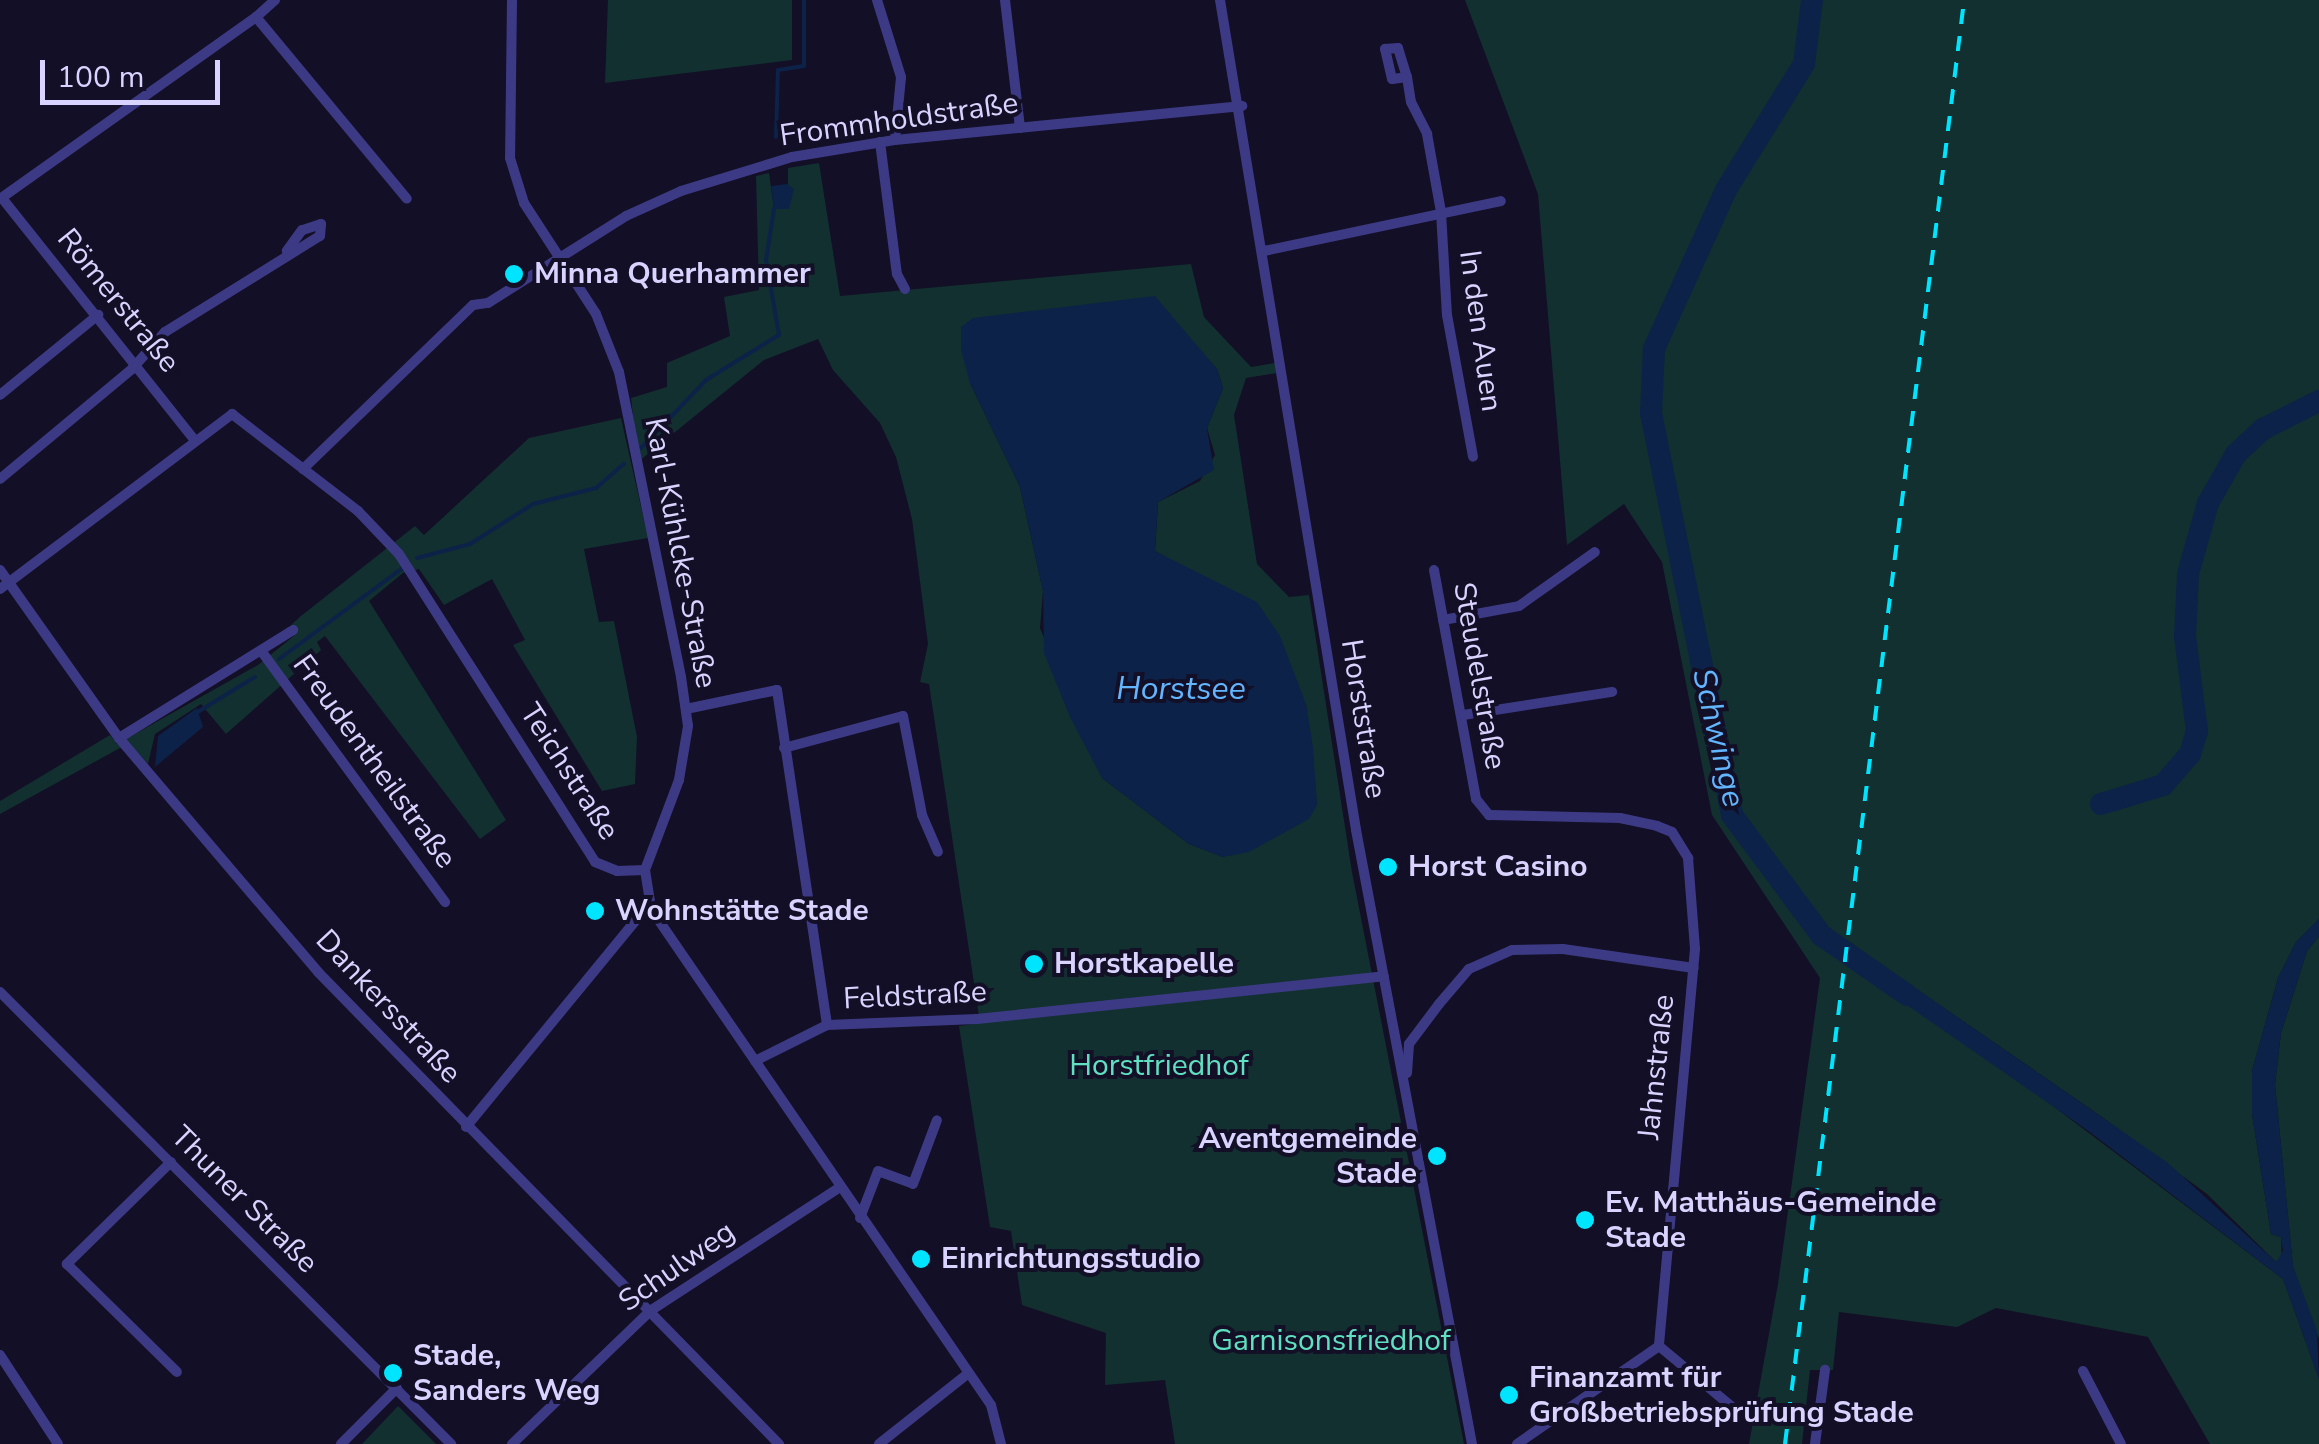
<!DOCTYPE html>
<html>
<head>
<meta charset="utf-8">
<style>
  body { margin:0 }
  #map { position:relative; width:2319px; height:1444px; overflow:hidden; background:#130f26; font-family:"Nunito Sans",sans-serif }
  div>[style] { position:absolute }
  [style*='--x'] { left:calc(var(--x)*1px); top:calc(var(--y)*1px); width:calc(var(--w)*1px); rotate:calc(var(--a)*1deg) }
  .green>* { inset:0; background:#12302f }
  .water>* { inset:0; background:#0c2248 }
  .stream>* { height:4px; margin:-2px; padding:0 2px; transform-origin:2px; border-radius:2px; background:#0c2248 }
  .river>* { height:22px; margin:-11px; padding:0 11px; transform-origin:11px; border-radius:11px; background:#0c2248 }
  .street>* { height:10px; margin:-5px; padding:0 5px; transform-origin:5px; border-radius:5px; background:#3d3a85 }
  .rail>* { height:4px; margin-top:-2px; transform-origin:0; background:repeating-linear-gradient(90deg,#00e5ff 0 15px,transparent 0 27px) }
  .dots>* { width:28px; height:28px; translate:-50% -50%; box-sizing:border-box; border:5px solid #130f26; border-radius:50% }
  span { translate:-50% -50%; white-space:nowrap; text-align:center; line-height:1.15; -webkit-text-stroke:8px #130f26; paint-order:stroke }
  .street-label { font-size:30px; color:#d9d4ff }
  .poi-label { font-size:30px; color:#d9d4ff; font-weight:700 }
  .left { translate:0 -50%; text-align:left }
  .right { translate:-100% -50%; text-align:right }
  .park-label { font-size:30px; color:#5fe0c0 }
  .water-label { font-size:32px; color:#62b6ff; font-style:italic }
  .scale { position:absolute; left:40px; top:60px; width:180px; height:45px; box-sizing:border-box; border:5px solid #d9d4ff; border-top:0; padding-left:12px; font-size:30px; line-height:35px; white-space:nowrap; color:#d9d4ff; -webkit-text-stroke:8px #130f26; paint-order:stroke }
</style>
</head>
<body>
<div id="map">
  <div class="green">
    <div style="clip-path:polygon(608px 0,792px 0,792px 60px,605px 83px)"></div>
    <div style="clip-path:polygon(1465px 0,2319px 0,2319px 919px,2296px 942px,2278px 978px,2252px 1071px,2252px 1114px,2271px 1234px,2281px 1237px,2282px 1260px,2276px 1262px,2207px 1194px,2102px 1117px,1886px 968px,1884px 979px,2283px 1279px,2319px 1379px,2319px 1444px,2210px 1444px,2148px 1337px,1996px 1308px,1957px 1327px,1839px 1312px,1833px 1370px,1810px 1370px,1802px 1444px,1749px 1444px,1778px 1284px,1820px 978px,1712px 815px,1662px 562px,1624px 504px,1567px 545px,1538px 194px)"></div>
    <div style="clip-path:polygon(evenodd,819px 163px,840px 296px,1191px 264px,1204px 317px,1251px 367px,1275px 363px,1277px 373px,1246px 378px,1234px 415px,1257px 564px,1289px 597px,1309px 595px,1352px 872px,1464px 1444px,1175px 1444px,1165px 1380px,1105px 1385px,1106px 1333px,1022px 1305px,1011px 1231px,990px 1227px,959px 1026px,980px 1023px,929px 684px,920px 682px,928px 644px,912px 519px,896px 457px,880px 423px,833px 370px,818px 339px,764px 360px,638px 462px,631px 398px,667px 387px,667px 363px,730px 336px,724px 297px,759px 290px,756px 176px,769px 173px,774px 209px,788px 208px,788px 168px,819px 163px,1193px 342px,1217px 369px,1223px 388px,1207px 428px,1215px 455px,1200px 481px,1158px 502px,1155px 551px,1190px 570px,1306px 704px,1317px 805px,1223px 857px,1189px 844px,1102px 778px,1040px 628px,1043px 591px,1020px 487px,970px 383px,1193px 342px)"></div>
    <div style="clip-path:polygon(621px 418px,648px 538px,584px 549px,599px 622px,614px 621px,637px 737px,635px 784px,602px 791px,513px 645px,525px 640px,492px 579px,444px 605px,419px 569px,403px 573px,369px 601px,506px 820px,480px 839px,325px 636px,317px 642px,321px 650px,226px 734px,201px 704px,155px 734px,148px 764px,129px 743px,0 814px,0 801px,110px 735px,117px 744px,258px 665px,295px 635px,291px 625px,301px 616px,415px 526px,424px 535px,529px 438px)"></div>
    <div style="clip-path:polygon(2319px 936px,2319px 1339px,2293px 1267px,2275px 1085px,2281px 1033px,2307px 951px)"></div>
    <div style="clip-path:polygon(398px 1406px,436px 1444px,362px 1444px)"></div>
  </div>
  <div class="water">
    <div style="clip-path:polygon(787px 184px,794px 189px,789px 209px,774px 209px,771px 186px)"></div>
    <div style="clip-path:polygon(1155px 296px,1217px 369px,1223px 388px,1207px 428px,1214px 470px,1158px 502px,1155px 551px,1257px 602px,1280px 636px,1306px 704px,1313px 747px,1317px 805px,1309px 819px,1249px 852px,1223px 857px,1189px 844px,1102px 778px,1070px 717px,1044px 653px,1043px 591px,1020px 487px,970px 383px,961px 350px,961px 327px,973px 318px)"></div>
    <div style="clip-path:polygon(197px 708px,203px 727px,155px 767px,158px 736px)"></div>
    <div style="clip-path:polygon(2319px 919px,2319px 936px,2307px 951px,2281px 1033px,2275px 1085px,2293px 1266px,2317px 1331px,2319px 1379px,2283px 1279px,2087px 1130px,1878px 985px,1885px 967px,2168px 1163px,2276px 1262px,2283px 1251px,2281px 1237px,2271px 1234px,2252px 1114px,2252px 1071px,2278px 978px,2296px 942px)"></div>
  </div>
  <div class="stream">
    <div style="--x:776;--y:137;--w:67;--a:-88.3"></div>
    <div style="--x:778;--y:70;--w:26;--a:-9"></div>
    <div style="--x:804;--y:66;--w:66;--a:-90"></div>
    <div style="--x:641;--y:448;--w:94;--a:-46.3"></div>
    <div style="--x:706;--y:380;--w:86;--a:-31.7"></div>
    <div style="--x:779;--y:335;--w:76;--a:-99.8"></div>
    <div style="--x:766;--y:260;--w:52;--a:-81.1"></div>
    <div style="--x:417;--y:558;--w:55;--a:-14.8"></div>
    <div style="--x:470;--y:544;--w:75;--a:-32.4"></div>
    <div style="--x:533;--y:504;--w:65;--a:-14.3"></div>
    <div style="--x:596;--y:488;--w:37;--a:-41"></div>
    <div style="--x:279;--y:659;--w:155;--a:-36.4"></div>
    <div style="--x:196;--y:713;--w:69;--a:-31.4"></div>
  </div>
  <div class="river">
    <div style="--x:1812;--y:0;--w:64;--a:97.1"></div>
    <div style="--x:1804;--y:64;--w:148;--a:121.8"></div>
    <div style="--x:1726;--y:190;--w:175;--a:114.4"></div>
    <div style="--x:1654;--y:349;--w:64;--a:92.7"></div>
    <div style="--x:1651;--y:413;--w:410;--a:78.6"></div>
    <div style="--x:1732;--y:815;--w:149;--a:53.4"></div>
    <div style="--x:1821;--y:935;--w:105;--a:34.9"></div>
    <div style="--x:2101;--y:804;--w:65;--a:-17"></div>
    <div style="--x:2163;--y:785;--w:41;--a:-48.9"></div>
    <div style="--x:2190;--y:754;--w:24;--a:-73"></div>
    <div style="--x:2197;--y:731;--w:96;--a:-97.2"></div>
    <div style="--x:2185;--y:636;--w:62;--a:-87.2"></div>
    <div style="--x:2188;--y:574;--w:74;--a:-74.3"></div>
    <div style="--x:2208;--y:503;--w:56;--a:-60.3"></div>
    <div style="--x:2236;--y:454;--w:37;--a:-43"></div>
    <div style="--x:2263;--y:429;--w:63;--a:-26.6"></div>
  </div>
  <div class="street">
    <div style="--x:275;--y:0;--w:25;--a:138"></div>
    <div style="--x:256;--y:17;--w:236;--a:50.3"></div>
    <div style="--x:512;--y:0;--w:158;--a:90.7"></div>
    <div style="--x:510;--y:158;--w:47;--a:72.7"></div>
    <div style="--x:524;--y:203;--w:132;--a:57"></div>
    <div style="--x:596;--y:314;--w:62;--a:68.4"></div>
    <div style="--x:619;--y:372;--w:311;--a:78.5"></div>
    <div style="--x:681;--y:677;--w:49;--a:81.9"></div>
    <div style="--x:688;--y:726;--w:55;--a:99.5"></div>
    <div style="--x:679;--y:780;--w:96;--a:110.7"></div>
    <div style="--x:877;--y:0;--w:81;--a:72.7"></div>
    <div style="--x:901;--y:77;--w:63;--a:95.4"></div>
    <div style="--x:1005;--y:0;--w:129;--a:83.3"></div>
    <div style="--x:1220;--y:0;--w:841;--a:80.69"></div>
    <div style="--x:1356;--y:830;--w:625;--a:79.3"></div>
    <div style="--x:1407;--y:77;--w:15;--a:172"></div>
    <div style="--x:1392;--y:79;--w:31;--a:-103"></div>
    <div style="--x:1385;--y:49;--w:13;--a:-4"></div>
    <div style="--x:1398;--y:48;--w:30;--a:73"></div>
    <div style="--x:1407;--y:77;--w:25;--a:81"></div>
    <div style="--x:1411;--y:102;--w:36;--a:63"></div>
    <div style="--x:1427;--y:134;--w:79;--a:79.8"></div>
    <div style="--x:1441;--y:212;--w:103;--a:86.7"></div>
    <div style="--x:1447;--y:315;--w:144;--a:79.6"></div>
    <div style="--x:880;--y:142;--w:133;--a:82.7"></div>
    <div style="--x:897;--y:274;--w:17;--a:62"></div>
    <div style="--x:2;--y:198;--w:307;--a:51.5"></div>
    <div style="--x:0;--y:199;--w:314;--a:-35.4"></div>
    <div style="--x:1264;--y:251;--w:242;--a:-11.9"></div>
    <div style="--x:0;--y:395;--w:127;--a:-39.2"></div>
    <div style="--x:303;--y:469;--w:236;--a:-44"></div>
    <div style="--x:473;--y:305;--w:15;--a:-8"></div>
    <div style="--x:488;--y:303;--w:163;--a:-32.2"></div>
    <div style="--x:626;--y:216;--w:60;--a:-24.4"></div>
    <div style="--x:681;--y:191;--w:116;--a:-17"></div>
    <div style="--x:792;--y:157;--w:104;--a:-9.4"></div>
    <div style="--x:895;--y:140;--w:349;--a:-5.6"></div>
    <div style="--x:0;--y:479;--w:172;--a:-39.8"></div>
    <div style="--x:132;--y:369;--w:50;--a:-48.3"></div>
    <div style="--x:165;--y:332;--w:182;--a:-31.8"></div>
    <div style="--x:320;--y:236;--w:12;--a:-85"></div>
    <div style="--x:321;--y:224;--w:20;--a:162"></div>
    <div style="--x:302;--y:230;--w:26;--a:126"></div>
    <div style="--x:0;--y:570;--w:206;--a:54.7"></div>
    <div style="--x:119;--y:738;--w:307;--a:49.6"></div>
    <div style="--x:318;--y:972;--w:660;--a:45.68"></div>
    <div style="--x:1434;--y:570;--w:233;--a:79.6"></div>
    <div style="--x:1476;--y:799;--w:21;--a:51"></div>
    <div style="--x:1489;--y:815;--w:131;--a:1.3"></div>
    <div style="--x:1620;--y:818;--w:38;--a:12"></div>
    <div style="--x:1657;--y:826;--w:16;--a:22"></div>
    <div style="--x:1672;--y:832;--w:31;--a:58"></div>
    <div style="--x:1688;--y:858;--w:91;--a:85.6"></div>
    <div style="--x:1695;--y:949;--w:399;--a:95.2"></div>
    <div style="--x:0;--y:589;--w:291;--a:-37"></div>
    <div style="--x:232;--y:414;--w:159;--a:37.6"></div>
    <div style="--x:358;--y:511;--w:59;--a:46.4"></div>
    <div style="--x:399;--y:554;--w:365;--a:57.5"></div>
    <div style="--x:595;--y:862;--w:24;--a:22"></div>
    <div style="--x:617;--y:871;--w:28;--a:-2"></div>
    <div style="--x:645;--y:870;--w:39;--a:81"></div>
    <div style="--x:651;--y:909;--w:601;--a:55.57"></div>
    <div style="--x:991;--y:1405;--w:40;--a:75.6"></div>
    <div style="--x:1443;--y:620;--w:77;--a:-10.4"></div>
    <div style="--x:1519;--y:606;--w:93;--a:-35.4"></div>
    <div style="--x:262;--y:652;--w:310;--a:53.8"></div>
    <div style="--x:686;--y:709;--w:93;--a:-11.8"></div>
    <div style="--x:777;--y:690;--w:339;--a:81.5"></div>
    <div style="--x:1463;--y:715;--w:151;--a:-8.8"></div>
    <div style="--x:119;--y:738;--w:205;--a:-31.8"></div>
    <div style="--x:784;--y:748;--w:123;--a:-15.1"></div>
    <div style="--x:903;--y:716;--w:101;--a:79.1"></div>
    <div style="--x:922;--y:815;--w:40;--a:66.6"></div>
    <div style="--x:0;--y:992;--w:639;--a:45.06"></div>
    <div style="--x:755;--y:1061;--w:80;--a:-26.6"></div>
    <div style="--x:827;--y:1025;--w:150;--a:-2.3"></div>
    <div style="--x:977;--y:1019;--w:409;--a:-6"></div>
    <div style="--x:1407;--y:1073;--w:29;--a:-86"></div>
    <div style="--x:1409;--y:1044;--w:50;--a:-53.1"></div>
    <div style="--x:1439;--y:1004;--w:46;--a:-49.4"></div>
    <div style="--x:1469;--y:969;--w:47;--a:-23.8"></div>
    <div style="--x:1512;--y:950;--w:51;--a:-1.1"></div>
    <div style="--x:1563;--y:949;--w:132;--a:8.3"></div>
    <div style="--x:466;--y:1127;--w:288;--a:-50.6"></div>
    <div style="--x:171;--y:1162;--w:146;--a:135.6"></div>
    <div style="--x:67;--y:1264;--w:154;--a:44.5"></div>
    <div style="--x:860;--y:1218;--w:50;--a:-69"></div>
    <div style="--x:878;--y:1171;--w:37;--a:20"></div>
    <div style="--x:913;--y:1184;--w:68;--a:-69.4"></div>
    <div style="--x:1659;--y:1346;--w:102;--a:39.8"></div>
    <div style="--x:0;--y:1355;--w:106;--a:56.9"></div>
    <div style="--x:2083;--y:1371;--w:82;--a:62.5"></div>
    <div style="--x:341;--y:1444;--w:79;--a:-45"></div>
    <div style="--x:512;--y:1444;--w:192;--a:-43.9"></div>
    <div style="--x:650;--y:1311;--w:225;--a:-33.1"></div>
    <div style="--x:879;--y:1444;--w:111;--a:-38.4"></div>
    <div style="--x:1517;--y:1444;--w:173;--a:-34.6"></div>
    <div style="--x:1815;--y:1444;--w:75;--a:-82.3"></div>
  </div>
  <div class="rail">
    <div style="--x:1785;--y:1444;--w:1455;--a:-82.93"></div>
  </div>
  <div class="dots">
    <div style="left:514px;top:274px;background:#00e5ff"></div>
    <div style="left:1388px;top:867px;background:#00e5ff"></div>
    <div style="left:595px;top:911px;background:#00e5ff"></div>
    <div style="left:1034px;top:964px;background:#00e5ff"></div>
    <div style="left:1437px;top:1156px;background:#00e5ff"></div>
    <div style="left:1585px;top:1220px;background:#00e5ff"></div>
    <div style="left:921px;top:1259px;background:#00e5ff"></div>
    <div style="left:393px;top:1373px;background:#00e5ff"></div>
    <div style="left:1509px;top:1395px;background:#00e5ff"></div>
  </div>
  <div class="street-label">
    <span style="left:899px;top:120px;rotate:-8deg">Frommholdstraße</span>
    <span style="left:118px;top:301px;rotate:51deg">Römerstraße</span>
    <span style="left:1480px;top:331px;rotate:82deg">In den Auen</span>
    <span style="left:680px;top:553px;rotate:79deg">Karl-Kühlcke-Straße</span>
    <span style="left:1479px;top:676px;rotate:80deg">Steudelstraße</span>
    <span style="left:1363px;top:719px;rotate:81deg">Horststraße</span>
    <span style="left:374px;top:762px;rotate:54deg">Freudentheilstraße</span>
    <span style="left:569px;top:772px;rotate:57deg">Teichstraße</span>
    <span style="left:915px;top:996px;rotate:-3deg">Feldstraße</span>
    <span style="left:388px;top:1007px;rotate:47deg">Dankersstraße</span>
    <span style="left:1657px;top:1067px;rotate:-84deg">Jahnstraße</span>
    <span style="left:244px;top:1200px;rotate:45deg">Thuner Straße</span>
    <span style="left:677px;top:1267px;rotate:-35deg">Schulweg</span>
  </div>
  <div class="poi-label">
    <span class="left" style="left:534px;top:274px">Minna Querhammer</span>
    <span class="left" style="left:1408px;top:867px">Horst Casino</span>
    <span class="left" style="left:615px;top:911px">Wohnstätte Stade</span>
    <span class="left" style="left:1054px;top:964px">Horstkapelle</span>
    <span class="right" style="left:1417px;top:1156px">Aventgemeinde<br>Stade</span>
    <span class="left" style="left:1605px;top:1220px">Ev. Matthäus-Gemeinde<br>Stade</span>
    <span class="left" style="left:941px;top:1259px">Einrichtungsstudio</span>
    <span class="left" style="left:413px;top:1373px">Stade,<br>Sanders Weg</span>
    <span class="left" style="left:1529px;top:1395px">Finanzamt für<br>Großbetriebsprüfung Stade</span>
  </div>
  <div class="park-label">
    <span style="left:1159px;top:1066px">Horstfriedhof</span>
    <span style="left:1331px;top:1341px">Garnisonsfriedhof</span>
  </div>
  <div class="water-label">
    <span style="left:1181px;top:689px">Horstsee</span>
    <span style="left:1718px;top:738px;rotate:77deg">Schwinge</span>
  </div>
  <div class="scale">100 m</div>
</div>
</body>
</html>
